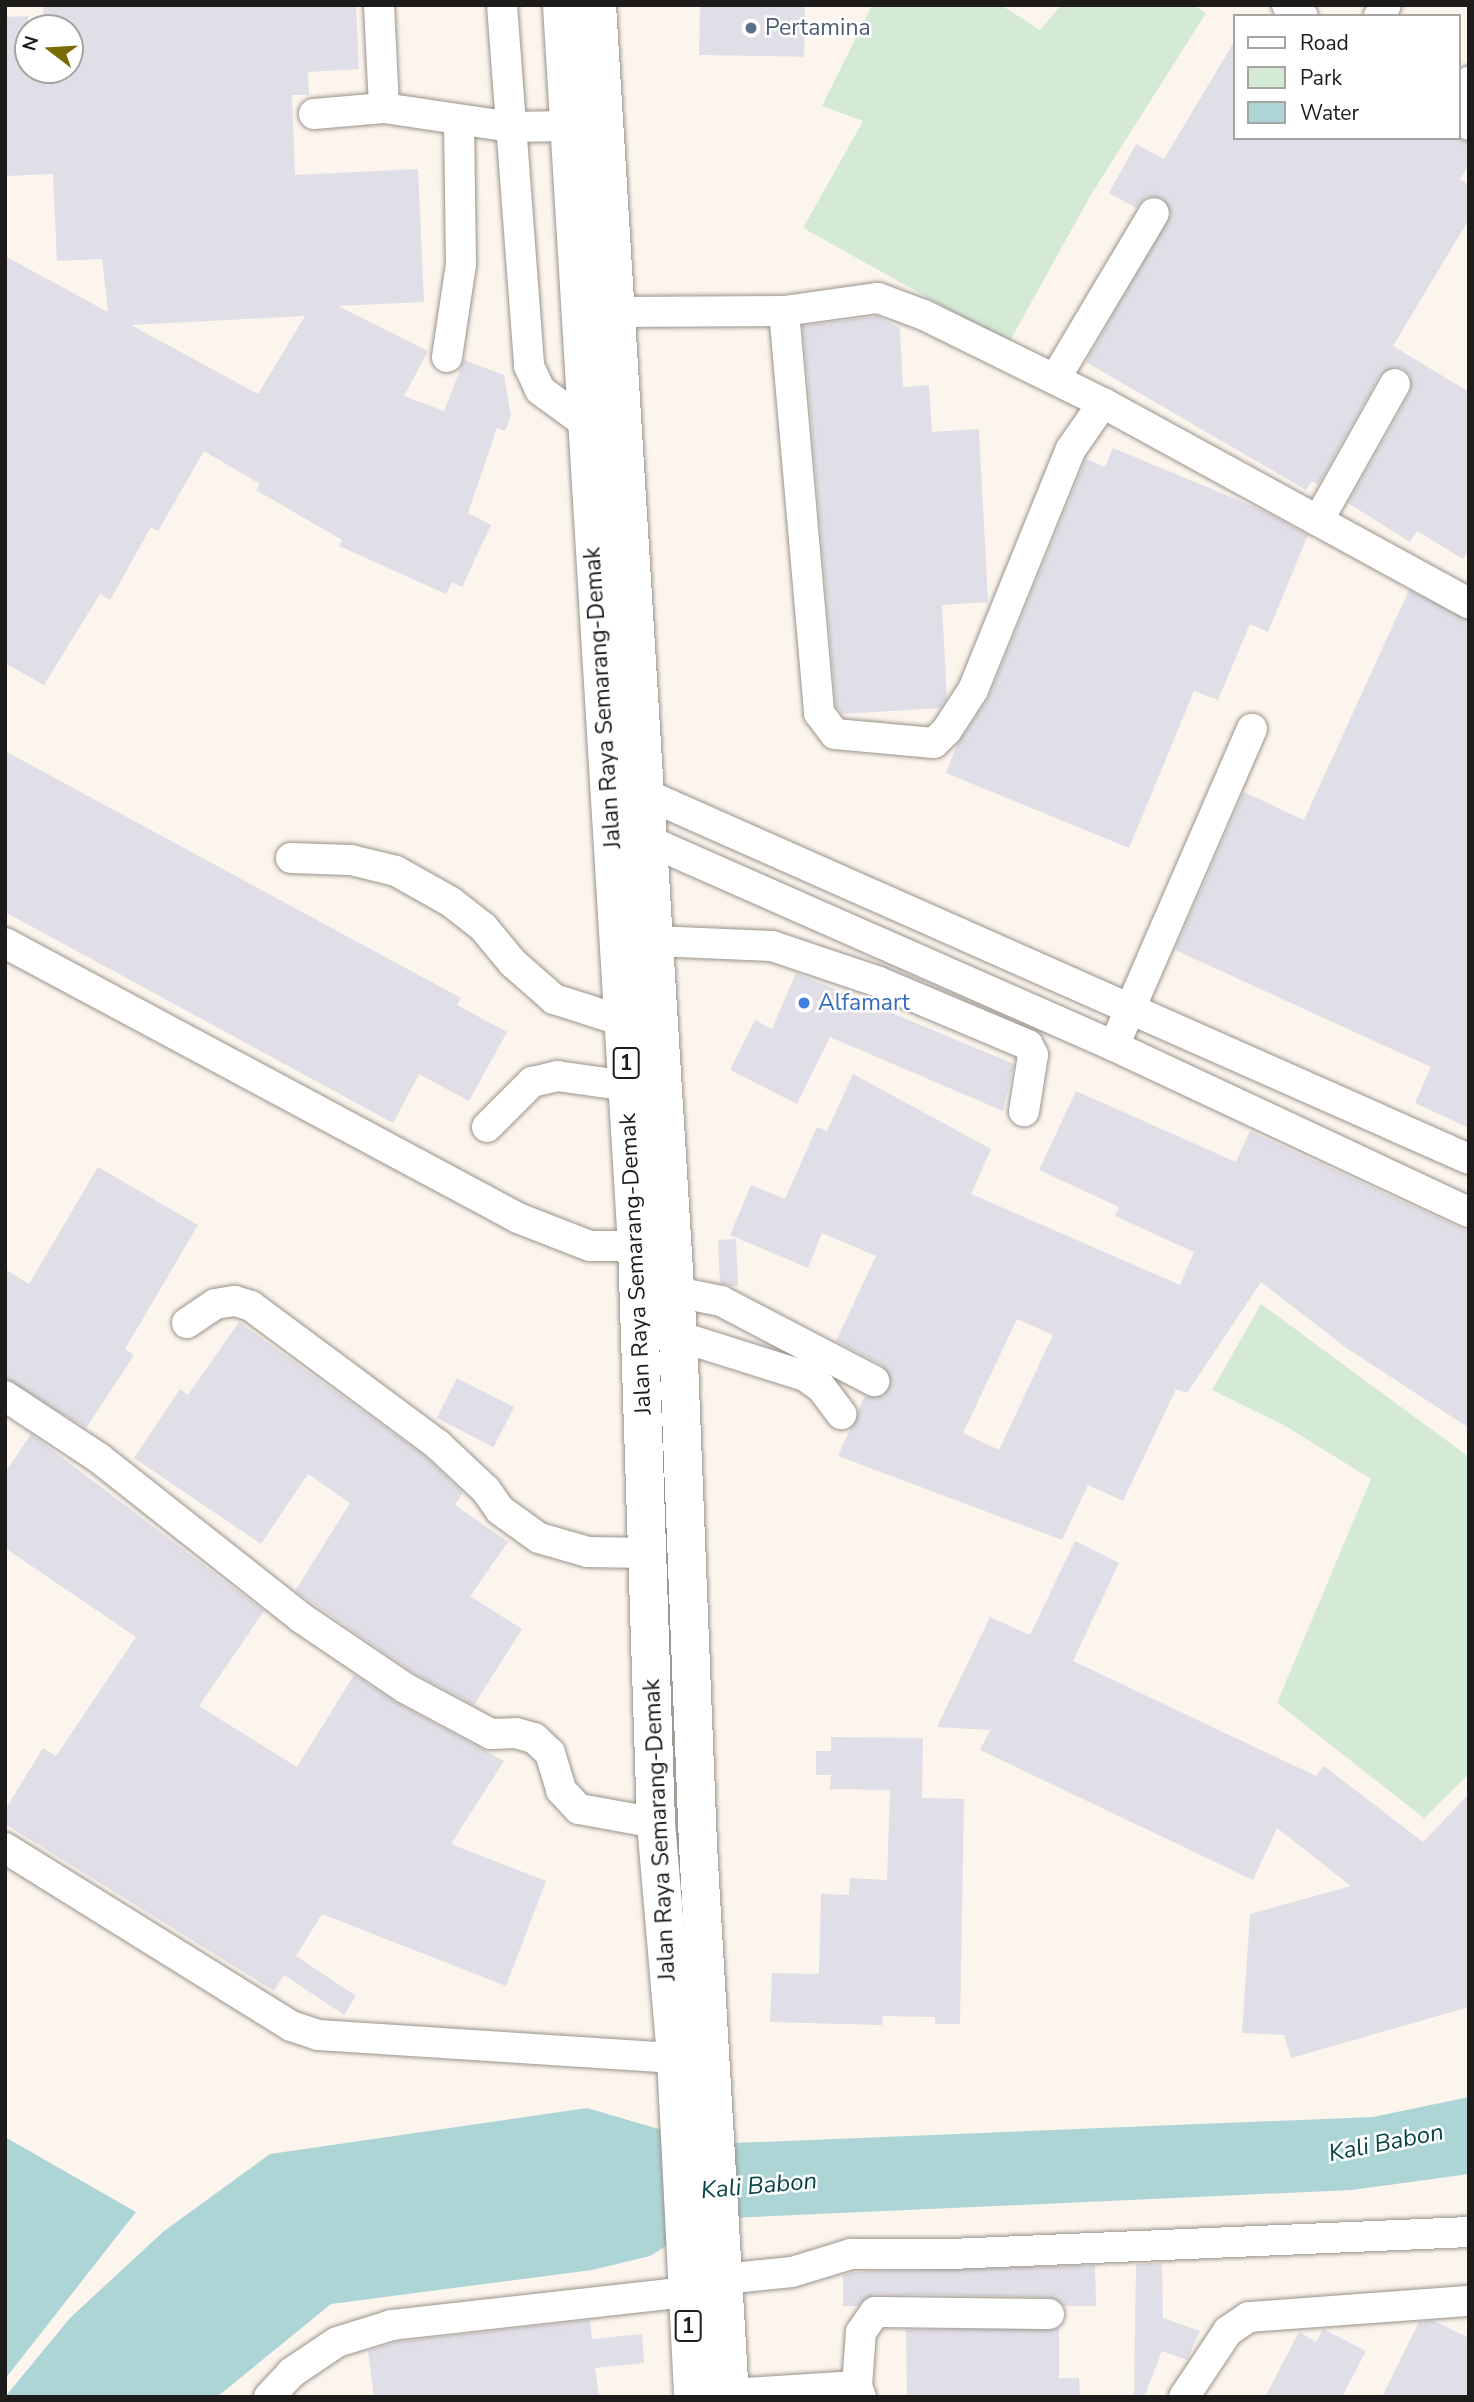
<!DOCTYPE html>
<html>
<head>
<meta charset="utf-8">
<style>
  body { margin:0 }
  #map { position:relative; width:1474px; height:2402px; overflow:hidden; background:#fcf5ee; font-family:"Nunito Sans",sans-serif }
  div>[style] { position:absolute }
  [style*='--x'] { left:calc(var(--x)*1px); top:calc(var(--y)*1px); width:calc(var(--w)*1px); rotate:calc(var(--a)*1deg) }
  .green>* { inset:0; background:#d5ead5 }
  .water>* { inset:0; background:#aed5d6 }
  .building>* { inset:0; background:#e0dee6; transform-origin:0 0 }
  .roads { filter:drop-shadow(0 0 2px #99938c) drop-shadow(0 0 2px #99938c) }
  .minor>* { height:30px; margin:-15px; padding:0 15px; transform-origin:15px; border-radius:15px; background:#fff }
  .highway>* { height:38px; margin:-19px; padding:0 19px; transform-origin:19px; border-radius:19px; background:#fff }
  .dots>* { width:19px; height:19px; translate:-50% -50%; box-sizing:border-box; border:4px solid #fff; border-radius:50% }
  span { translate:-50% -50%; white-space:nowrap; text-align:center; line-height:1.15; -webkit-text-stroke:5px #fff; paint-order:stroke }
  .shield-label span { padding:2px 5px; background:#fff; border:2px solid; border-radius:5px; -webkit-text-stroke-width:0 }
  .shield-label { font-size:21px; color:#1e1c1a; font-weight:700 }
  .service-label { font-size:23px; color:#4e5e75 }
  .left { translate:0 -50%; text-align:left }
  .street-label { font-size:23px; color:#1e1c1a }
  .shop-label { font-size:23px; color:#366cbe }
  .water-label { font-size:24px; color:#094547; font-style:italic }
  .frame { position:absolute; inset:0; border:7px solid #1e1c1a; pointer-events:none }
  .legend { position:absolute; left:1233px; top:14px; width:228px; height:126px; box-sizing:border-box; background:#fff; border:2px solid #a5a4a3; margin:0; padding:9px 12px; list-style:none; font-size:21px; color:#1e1c1a }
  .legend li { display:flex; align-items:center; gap:14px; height:35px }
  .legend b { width:35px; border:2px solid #a5a4a3 }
  .north { position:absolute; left:14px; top:14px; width:70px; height:70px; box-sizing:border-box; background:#fff; border:2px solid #a5a4a3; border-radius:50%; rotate:287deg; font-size:19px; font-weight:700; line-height:28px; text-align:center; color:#1e1c1a }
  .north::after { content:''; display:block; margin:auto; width:24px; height:32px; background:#7b6b04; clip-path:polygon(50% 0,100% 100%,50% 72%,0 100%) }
</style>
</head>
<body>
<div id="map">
  <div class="green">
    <div style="clip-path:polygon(872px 5px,1001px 5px,1040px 30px,1061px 5px,1194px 5px,1206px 13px,1089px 198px,1009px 343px,803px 228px,863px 121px,822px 106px)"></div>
    <div style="clip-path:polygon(1261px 1304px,1469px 1457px,1469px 1774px,1424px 1818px,1277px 1703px,1371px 1479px,1287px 1427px,1212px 1390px)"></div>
  </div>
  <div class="water">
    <div style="clip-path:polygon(1469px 2097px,1469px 2174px,1352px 2190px,709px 2219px,650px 2256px,592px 2270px,331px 2304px,217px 2397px,5px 2397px,70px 2318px,164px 2231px,270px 2154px,587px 2108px,710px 2144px,1373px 2117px)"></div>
    <div style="clip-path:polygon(5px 2137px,136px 2212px,5px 2379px)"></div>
  </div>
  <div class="building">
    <div style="clip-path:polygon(evenodd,43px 5px,356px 5px,359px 69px,308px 72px,309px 95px,292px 95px,295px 175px,418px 169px,424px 302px,338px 306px,428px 351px,404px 396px,444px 411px,464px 360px,504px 375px,511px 416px,505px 431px,497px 428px,468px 513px,491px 525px,462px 587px,452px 582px,446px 594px,339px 546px,342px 540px,256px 490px,260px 484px,204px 451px,158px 531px,151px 527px,110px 600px,100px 594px,44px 685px,5px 663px,5px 256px,108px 312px,102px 259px,57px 261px,53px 174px,5px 176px,5px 17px,28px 16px,28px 70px,70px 70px,70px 28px,44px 28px,43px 5px,305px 316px,258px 394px,131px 325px,305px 316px)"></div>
    <div style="left:700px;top:5px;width:105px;height:50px;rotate:1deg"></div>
    <div style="clip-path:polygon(1234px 42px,1234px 138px,1457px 138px,1469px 142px,1469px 164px,1460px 179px,1469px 185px,1469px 219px,1393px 346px,1469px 392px,1469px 549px,1463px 559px,1417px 531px,1410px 542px,1348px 503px,1410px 393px,1410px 376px,1403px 368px,1394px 367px,1380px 375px,1318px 485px,1312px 481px,1306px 490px,1086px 362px,1171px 214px,1162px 198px,1146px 197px,1136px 208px,1109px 193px,1136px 144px,1164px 159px)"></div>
    <div style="clip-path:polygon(877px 316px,900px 328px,903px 387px,929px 385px,932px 432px,979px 429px,988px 602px,942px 605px,947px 698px,941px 708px,842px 714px,836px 706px,803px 326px)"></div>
    <div style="clip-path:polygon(1113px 448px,1262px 510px,1308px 535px,1268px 632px,1250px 624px,1218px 700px,1194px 691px,1129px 848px,946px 773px,958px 743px,989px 697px,1086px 459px,1105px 467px)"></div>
    <div style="clip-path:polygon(1409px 590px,1469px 620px,1469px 1128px,1415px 1103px,1431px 1067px,1175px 950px,1244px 792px,1304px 820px)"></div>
    <div style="clip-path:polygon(5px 751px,461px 998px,457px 1005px,507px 1032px,469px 1101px,419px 1074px,393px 1123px,5px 912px)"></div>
    <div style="clip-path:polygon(796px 973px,1014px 1064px,1003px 1111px,830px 1037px,797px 1104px,730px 1070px,755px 1020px,772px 1029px)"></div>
    <div style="clip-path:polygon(evenodd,853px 1074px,991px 1149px,971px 1194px,1180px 1285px,1194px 1252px,1115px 1216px,1119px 1207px,1039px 1170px,1076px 1091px,1236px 1162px,1250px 1131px,1469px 1232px,1469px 1428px,1345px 1347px,1261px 1282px,1187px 1393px,1176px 1389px,1123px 1501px,1088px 1485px,1062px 1540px,838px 1456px,865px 1396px,883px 1396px,891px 1381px,882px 1365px,836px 1341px,876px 1256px,822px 1233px,808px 1268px,730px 1235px,751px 1185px,785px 1199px,817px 1127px,827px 1131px,853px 1074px,1017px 1319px,1053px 1335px,999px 1450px,963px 1433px,1017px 1319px)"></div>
    <div style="clip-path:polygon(98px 1167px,198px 1225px,125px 1349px,134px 1355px,86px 1428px,5px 1379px,5px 1269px,29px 1284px)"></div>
    <div style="clip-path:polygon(736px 1239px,738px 1286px,731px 1286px,720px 1283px,718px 1240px)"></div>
    <div style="clip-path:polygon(239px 1322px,426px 1457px,463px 1493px,455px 1505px,508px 1542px,470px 1596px,522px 1629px,474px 1705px,414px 1673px,295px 1591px,350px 1503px,308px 1474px,261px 1544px,134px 1458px,180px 1389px,188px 1395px)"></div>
    <div style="left:457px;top:1378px;width:64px;height:45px;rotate:27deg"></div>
    <div style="clip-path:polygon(31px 1434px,264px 1611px,199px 1706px,297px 1767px,354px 1675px,397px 1703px,504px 1761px,451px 1844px,546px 1881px,506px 1986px,322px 1914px,296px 1956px,356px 1996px,344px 2015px,284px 1975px,274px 1991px,5px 1824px,5px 1810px,43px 1748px,56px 1756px,136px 1637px,5px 1548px,5px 1473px)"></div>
    <div style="clip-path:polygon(1075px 1541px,1119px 1563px,1073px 1661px,1316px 1776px,1324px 1766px,1423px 1842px,1469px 1794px,1469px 2007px,1291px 2058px,1284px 2035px,1242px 2033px,1250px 1914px,1351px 1886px,1277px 1828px,1253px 1880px,980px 1750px,990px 1730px,937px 1727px,990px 1617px,1030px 1635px)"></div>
    <div style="clip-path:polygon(831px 1737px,923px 1738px,922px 1798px,964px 1799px,960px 2024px,935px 2024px,935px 2017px,883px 2016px,882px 2025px,770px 2022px,772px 1973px,819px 1974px,821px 1894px,849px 1895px,850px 1878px,887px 1880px,890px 1790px,830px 1789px,831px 1775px,816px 1775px,816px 1751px,831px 1751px)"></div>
    <div style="clip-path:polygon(1162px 2263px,1163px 2318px,1200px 2331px,1187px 2360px,1162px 2351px,1144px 2397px,1134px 2397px,1136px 2264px)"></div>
    <div style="clip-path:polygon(1095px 2265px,1096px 2306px,1065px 2306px,1049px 2297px,875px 2294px,858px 2306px,843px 2306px,843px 2275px,854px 2272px)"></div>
    <div style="clip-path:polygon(590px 2320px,592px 2339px,642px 2334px,644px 2363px,595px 2368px,599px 2397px,374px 2397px,368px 2351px,396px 2342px)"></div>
    <div style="clip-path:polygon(1434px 2321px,1469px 2338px,1469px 2397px,1382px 2397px,1419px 2322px)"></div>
    <div style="clip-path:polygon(1059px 2328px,1059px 2378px,1079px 2378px,1080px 2397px,907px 2397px,906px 2330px)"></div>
    <div style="clip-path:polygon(1323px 2329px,1366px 2351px,1342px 2397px,1265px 2397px,1299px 2332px,1316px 2342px)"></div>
  </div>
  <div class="roads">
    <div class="minor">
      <div style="--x:379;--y:5;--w:103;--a:87.2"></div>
      <div style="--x:502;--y:5;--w:362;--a:85.7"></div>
      <div style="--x:529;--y:366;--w:26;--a:65"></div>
      <div style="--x:540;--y:390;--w:56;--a:36.3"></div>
      <div style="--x:1287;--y:5;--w:19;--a:35"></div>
      <div style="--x:1379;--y:16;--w:13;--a:-58"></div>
      <div style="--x:1458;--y:97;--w:19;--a:-54"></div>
      <div style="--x:314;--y:114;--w:70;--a:-4.9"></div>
      <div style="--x:384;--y:108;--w:128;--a:8.5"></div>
      <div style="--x:511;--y:127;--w:56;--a:-1"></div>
      <div style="--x:1458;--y:118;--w:13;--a:32"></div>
      <div style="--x:784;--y:311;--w:95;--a:-7.9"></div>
      <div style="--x:878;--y:298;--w:49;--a:20.3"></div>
      <div style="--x:924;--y:315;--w:199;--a:26.2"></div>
      <div style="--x:1103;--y:403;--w:417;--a:28.7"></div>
      <div style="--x:615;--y:312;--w:169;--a:-0.3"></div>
      <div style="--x:784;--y:311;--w:404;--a:85"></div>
      <div style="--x:819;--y:713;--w:26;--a:53"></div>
      <div style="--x:835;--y:734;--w:99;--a:5.2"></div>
      <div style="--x:934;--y:743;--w:18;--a:-45"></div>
      <div style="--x:947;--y:730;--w:48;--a:-57"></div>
      <div style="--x:973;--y:690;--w:260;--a:-67.9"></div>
      <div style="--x:1071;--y:449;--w:56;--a:-55.2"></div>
      <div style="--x:447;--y:357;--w:94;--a:-81.4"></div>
      <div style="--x:461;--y:264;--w:143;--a:-90.8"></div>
      <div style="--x:1055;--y:379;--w:193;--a:-59.2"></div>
      <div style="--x:1318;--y:521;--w:157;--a:-60.7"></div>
      <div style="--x:643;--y:793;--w:903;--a:23.9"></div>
      <div style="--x:647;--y:840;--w:510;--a:23.8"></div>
      <div style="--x:1114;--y:1046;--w:392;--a:25.1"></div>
      <div style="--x:291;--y:858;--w:60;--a:1.9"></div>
      <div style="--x:351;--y:860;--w:46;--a:13.7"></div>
      <div style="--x:396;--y:871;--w:63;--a:29.4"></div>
      <div style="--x:451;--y:902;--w:41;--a:38"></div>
      <div style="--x:483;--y:927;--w:47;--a:50.2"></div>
      <div style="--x:513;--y:963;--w:55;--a:41.3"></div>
      <div style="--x:554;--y:999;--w:72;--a:17.7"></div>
      <div style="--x:654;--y:941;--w:118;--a:2.4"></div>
      <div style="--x:772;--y:946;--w:113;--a:18.6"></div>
      <div style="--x:879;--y:982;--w:162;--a:22.9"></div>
      <div style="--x:1028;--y:1045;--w:11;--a:63"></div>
      <div style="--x:1033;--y:1055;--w:57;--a:99.1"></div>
      <div style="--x:5;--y:943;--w:582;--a:28.19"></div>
      <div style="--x:518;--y:1218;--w:77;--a:21.3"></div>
      <div style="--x:590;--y:1246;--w:47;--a:0"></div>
      <div style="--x:1114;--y:1046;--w:346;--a:-66.5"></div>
      <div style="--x:487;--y:1127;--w:64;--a:-45"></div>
      <div style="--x:532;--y:1082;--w:26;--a:-13"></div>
      <div style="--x:557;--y:1076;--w:71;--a:8.1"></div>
      <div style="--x:676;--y:1292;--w:46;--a:11.3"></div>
      <div style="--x:721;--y:1301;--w:173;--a:27.6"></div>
      <div style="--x:187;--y:1323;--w:34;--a:-34"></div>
      <div style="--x:215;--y:1304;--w:20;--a:-9"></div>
      <div style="--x:235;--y:1301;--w:17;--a:17"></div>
      <div style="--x:251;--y:1306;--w:232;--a:36.6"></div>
      <div style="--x:437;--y:1444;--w:67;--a:43.2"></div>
      <div style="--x:486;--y:1490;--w:24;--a:55"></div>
      <div style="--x:500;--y:1510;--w:48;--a:35.7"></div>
      <div style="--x:539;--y:1538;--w:51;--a:15.9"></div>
      <div style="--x:588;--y:1552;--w:59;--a:1"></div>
      <div style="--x:678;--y:1336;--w:133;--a:17.5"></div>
      <div style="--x:805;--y:1376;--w:19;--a:35"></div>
      <div style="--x:821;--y:1387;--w:34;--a:53"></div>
      <div style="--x:5;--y:1396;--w:113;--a:33.4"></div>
      <div style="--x:99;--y:1458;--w:256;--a:38.3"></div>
      <div style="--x:300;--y:1617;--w:127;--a:34.1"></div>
      <div style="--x:405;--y:1688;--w:98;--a:28.1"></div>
      <div style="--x:491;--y:1734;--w:25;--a:-2"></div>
      <div style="--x:516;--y:1733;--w:19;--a:16"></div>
      <div style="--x:534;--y:1738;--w:22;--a:43"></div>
      <div style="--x:550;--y:1753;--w:39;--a:73"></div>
      <div style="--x:561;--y:1790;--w:26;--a:47"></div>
      <div style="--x:579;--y:1809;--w:78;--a:10.3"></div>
      <div style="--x:5;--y:1848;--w:337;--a:31.9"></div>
      <div style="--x:291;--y:2026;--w:28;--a:18"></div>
      <div style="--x:318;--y:2035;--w:359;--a:3.7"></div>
      <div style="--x:723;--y:2279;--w:69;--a:-5.8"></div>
      <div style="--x:792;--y:2272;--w:62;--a:-17"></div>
      <div style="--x:851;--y:2254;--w:100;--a:0"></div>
      <div style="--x:951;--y:2254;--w:518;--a:-2.43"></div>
      <div style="--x:857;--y:2386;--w:54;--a:-85.8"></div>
      <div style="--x:861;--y:2332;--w:24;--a:-55"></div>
      <div style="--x:875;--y:2312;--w:174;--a:0.7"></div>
      <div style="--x:730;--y:2394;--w:127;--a:-3.6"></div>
      <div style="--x:857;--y:2386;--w:12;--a:70"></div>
      <div style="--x:269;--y:2397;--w:33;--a:-47"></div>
      <div style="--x:291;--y:2373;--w:55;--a:-34"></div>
      <div style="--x:337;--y:2342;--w:58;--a:-17.2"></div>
      <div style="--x:392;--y:2325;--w:296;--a:-6.4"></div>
      <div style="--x:1184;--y:2397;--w:79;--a:-56.3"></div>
      <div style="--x:1228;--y:2331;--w:25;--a:-34"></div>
      <div style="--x:1249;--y:2317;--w:221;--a:-4.2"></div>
    </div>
    <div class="highway">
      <div style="--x:562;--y:5;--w:1243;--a:86.54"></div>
      <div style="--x:637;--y:1246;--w:577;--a:88.11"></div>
      <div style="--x:656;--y:1823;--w:236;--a:85.1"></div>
      <div style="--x:676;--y:2058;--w:339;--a:87.1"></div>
      <div style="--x:597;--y:5;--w:1333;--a:86.52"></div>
      <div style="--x:678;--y:1336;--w:510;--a:87.75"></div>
      <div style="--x:698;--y:1846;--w:552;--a:86.68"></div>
    </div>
  </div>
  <div class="dots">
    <div style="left:751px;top:28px;background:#5c6f8a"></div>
    <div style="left:804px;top:1003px;background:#3f7fe0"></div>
  </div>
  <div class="shield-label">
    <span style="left:626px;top:1063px">1</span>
    <span style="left:688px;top:2326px">1</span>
  </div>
  <div class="service-label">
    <span class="left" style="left:765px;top:28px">Pertamina</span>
  </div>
  <div class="street-label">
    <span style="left:603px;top:698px;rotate:-94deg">Jalan Raya Semarang-Demak</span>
    <span style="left:636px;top:1264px;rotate:-93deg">Jalan Raya Semarang-Demak</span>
    <span style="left:660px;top:1830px;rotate:-93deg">Jalan Raya Semarang-Demak</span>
  </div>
  <div class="shop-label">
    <span class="left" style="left:818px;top:1003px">Alfamart</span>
  </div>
  <div class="water-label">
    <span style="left:1386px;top:2143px;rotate:-11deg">Kali Babon</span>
    <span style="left:759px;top:2186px;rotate:-5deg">Kali Babon</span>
  </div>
  <div class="frame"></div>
  <ul class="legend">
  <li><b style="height:9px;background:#fff"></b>Road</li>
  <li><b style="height:19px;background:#d5ead5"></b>Park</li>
  <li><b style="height:19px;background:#aed5d6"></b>Water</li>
  </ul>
  <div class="north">N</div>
</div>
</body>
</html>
